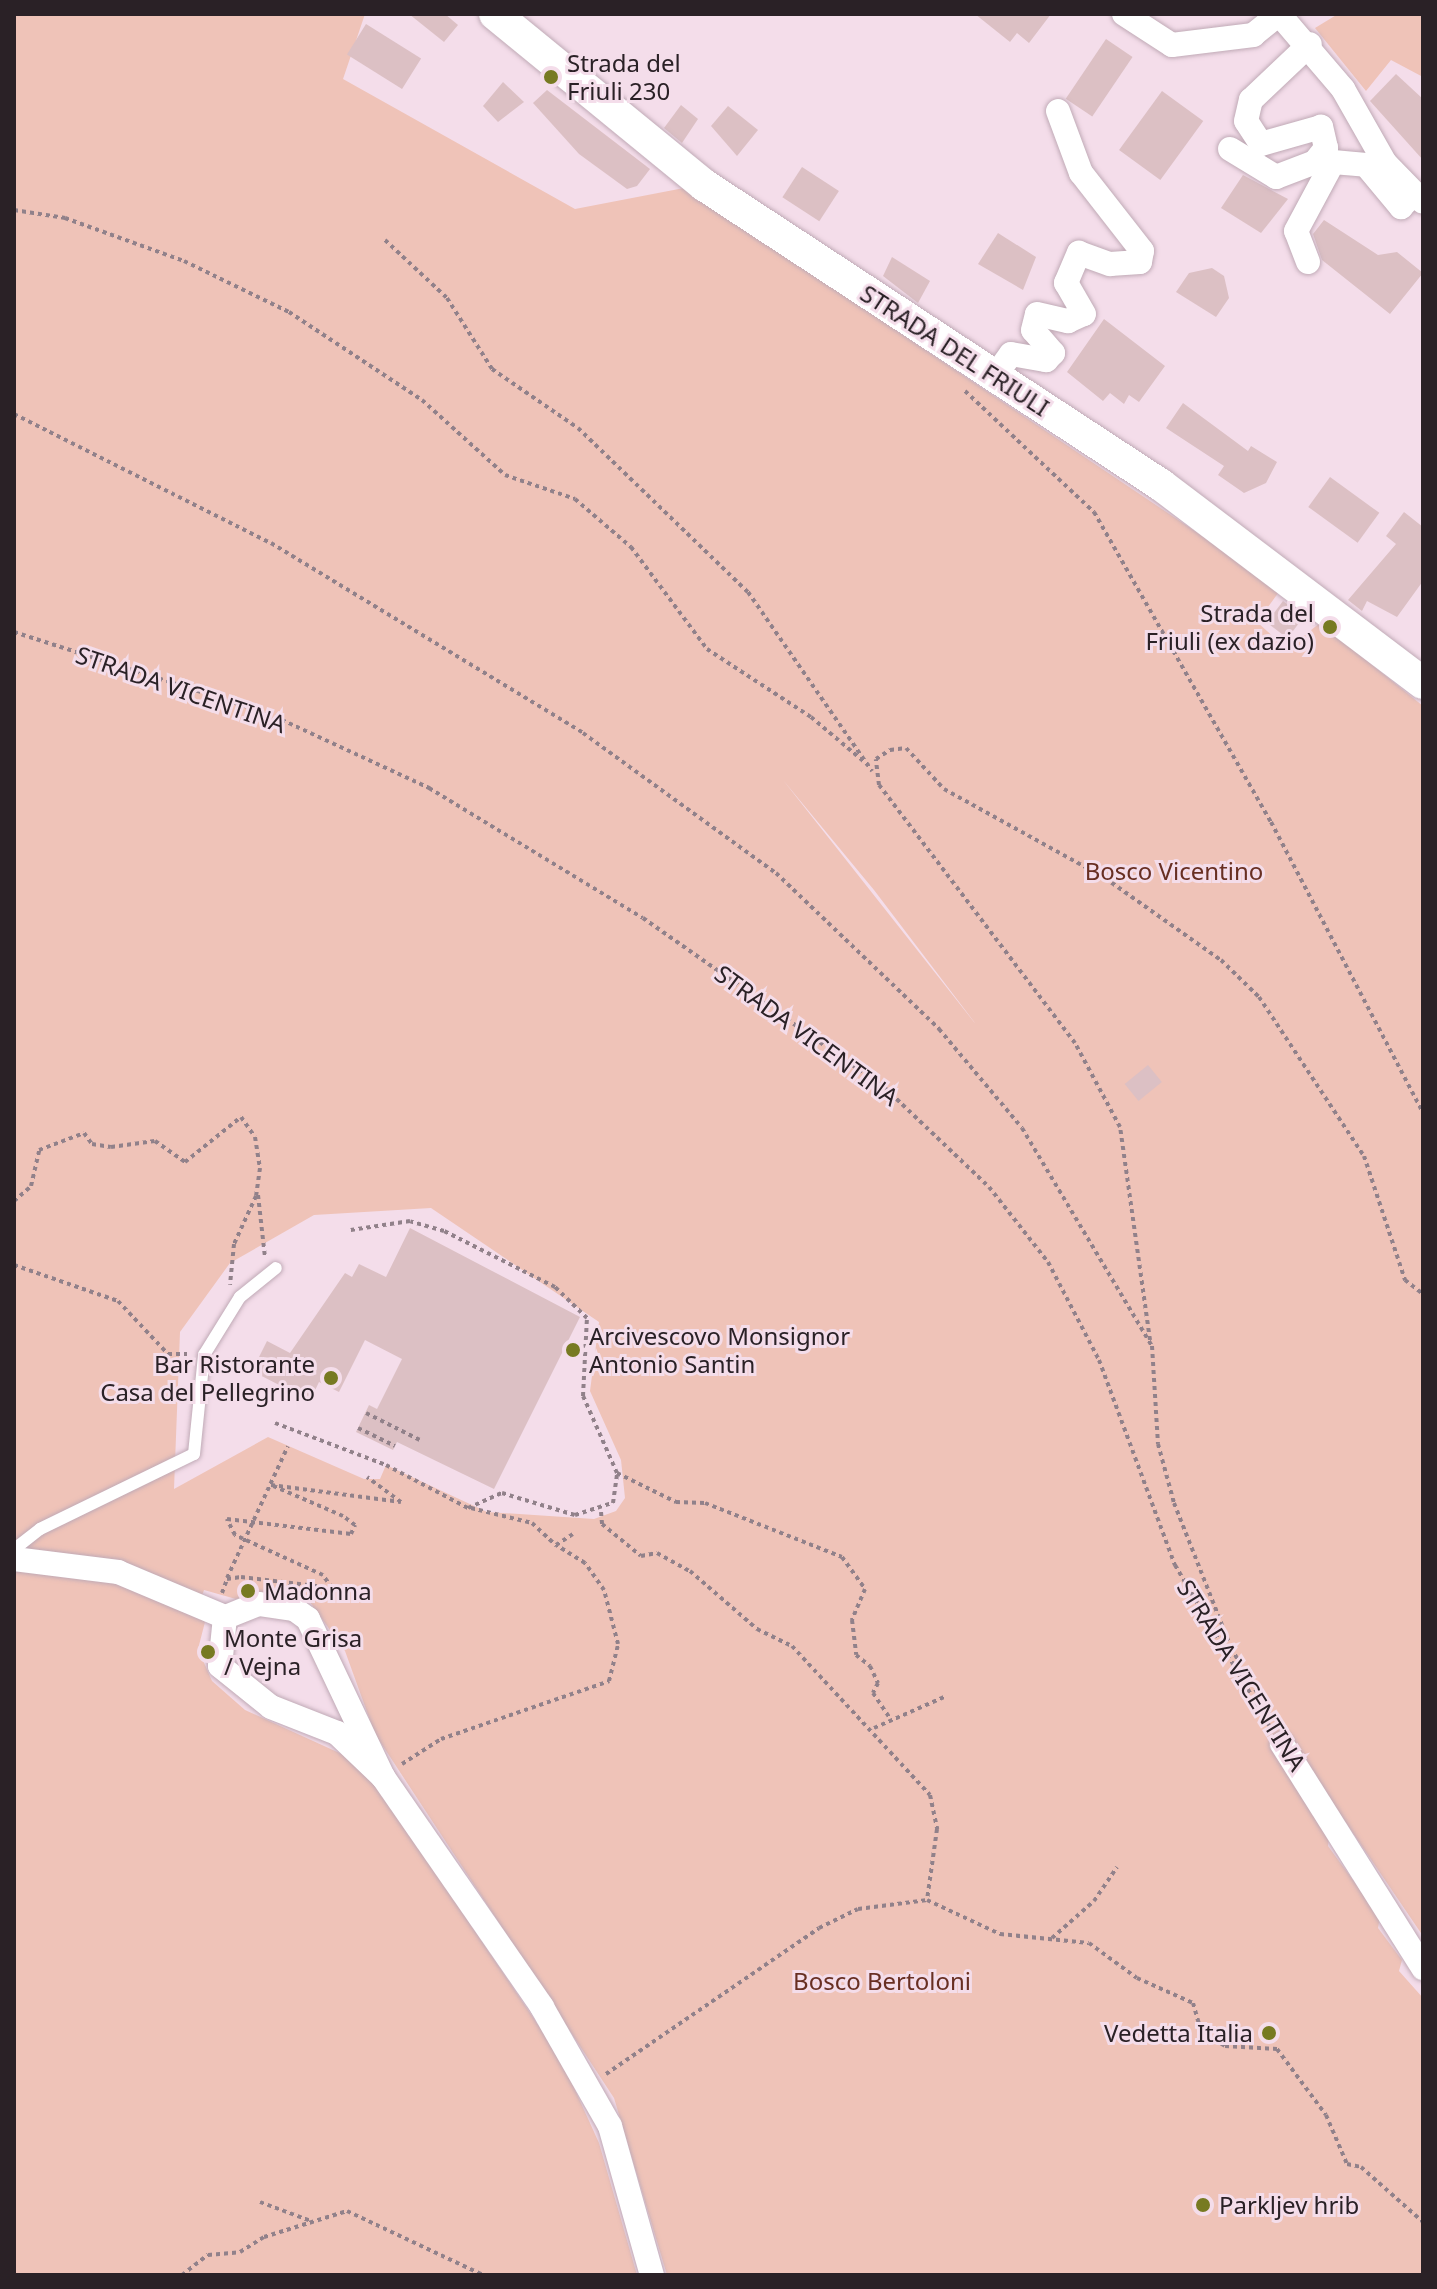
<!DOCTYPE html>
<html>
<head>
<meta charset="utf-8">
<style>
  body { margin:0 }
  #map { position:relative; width:1437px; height:2289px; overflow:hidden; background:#f4ddea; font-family:"Noto Sans",sans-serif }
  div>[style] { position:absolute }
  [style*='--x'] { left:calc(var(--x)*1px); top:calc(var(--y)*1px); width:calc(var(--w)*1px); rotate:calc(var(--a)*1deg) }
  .green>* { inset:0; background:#efc3b8 }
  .building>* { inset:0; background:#dcc0c4; transform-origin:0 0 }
  .path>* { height:4px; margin-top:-2px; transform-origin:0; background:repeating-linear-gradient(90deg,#91818a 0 4px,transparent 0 8px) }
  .roads { filter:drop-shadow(0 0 2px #c0aab6) drop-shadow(0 0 2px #c0aab6) }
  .lane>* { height:12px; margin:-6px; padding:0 6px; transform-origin:6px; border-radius:6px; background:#fff }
  .street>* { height:24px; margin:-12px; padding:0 12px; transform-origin:12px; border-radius:12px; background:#fff }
  .secondary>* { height:32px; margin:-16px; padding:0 16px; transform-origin:16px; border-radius:16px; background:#fff }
  .dots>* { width:22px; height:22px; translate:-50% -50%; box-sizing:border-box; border:4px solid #f4ddea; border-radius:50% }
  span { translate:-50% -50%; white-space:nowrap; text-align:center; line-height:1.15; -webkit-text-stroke:6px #f4ddea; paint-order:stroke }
  .poi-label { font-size:24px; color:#2a2126 }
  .left { translate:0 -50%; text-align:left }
  .right { translate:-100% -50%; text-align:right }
  .street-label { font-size:24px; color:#2a2126 }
  .park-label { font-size:24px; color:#682f22 }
  .frame { position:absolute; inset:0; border:16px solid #2a2126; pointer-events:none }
</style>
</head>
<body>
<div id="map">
  <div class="green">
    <div style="clip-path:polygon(evenodd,14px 14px,365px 14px,343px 79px,575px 209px,684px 188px,1281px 589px,1257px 622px,1287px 649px,1320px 623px,1423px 706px,1423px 1936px,1281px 1727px,1272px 1748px,1329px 1835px,1328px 1846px,1380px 1917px,1378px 1928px,1402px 1960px,1399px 1971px,1423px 1998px,1423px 2275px,667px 2275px,614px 2098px,375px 1734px,345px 1651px,310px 1602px,281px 1592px,236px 1599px,204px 1590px,195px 1614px,205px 1622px,198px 1649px,212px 1681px,245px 1710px,346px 1756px,371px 1777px,561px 2059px,599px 2143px,637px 2275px,14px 2275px,14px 14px,783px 780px,874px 890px,975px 1023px,974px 1022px,783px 780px,14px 14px,431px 1208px,599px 1322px,590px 1391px,621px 1460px,625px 1498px,616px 1511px,594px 1519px,487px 1512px,386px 1465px,380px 1479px,364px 1479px,268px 1437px,174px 1489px,180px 1332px,230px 1263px,314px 1215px,431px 1208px)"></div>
    <div style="clip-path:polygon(1338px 14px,1423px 14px,1423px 77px,1391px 60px,1366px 91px,1315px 28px)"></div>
  </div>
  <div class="building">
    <div style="clip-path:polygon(409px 14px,445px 14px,458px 25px,444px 42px)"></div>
    <div style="clip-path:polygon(975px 14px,1051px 14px,1029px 43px,1017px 33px,1010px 42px)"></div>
    <div style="left:366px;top:24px;width:65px;height:36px;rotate:32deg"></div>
    <div style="left:1106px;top:39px;width:32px;height:72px;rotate:34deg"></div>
    <div style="clip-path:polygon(1396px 74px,1423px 99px,1423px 160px,1370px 101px)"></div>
    <div style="clip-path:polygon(503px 82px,524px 102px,498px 122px,483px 106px)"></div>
    <div style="clip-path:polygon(547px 90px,650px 169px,637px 186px,627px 189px,579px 154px,533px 103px)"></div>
    <div style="left:1162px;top:91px;width:51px;height:73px;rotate:36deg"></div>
    <div style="clip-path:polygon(681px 105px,698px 119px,682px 143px,664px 128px)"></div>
    <div style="clip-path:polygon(728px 106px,758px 130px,737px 156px,711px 126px)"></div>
    <div style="left:802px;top:167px;width:44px;height:36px;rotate:33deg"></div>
    <div style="clip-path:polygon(1243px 175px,1288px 199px,1261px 233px,1221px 208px)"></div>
    <div style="clip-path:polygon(1324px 220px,1378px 255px,1397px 252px,1423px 273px,1390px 314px,1322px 260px,1313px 234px)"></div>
    <div style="clip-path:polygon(998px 233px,1036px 257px,1023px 290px,978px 264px)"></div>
    <div style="clip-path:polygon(892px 257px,930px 281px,918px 303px,883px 276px)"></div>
    <div style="clip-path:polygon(1212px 268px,1224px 276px,1229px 298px,1216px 317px,1176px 292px,1189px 273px)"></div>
    <div style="clip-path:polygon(1104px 319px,1165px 366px,1139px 402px,1129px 395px,1124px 404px,1110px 393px,1103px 401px,1067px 372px)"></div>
    <div style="clip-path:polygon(1183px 403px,1248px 451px,1251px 446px,1277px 462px,1266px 483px,1244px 493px,1218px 475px,1224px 466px,1166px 428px)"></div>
    <div style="left:1330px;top:477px;width:61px;height:37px;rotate:36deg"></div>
    <div style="clip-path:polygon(1404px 512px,1423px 527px,1423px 581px,1397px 617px,1367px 601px,1362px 611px,1348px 600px,1396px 544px,1386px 536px)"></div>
    <div style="left:1283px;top:601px;width:26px;height:27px;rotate:37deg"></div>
    <div style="left:1148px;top:1065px;width:22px;height:30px;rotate:51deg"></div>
    <div style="clip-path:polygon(410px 1228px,580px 1317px,494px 1489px,397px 1442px,393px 1450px,356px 1432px,369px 1405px,377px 1409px,402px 1359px,365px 1340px,339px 1392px,319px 1382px,310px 1401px,252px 1371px,267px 1341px,290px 1353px,345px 1273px,352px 1277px,359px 1264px,386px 1277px)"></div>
  </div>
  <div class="path">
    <div style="--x:14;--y:210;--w:52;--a:8.9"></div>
    <div style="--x:65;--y:218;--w:127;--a:19.9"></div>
    <div style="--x:184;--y:261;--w:117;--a:25.9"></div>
    <div style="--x:289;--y:312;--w:159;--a:33.5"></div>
    <div style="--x:422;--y:400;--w:112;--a:42.1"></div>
    <div style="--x:505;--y:475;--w:74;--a:18.9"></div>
    <div style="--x:575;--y:499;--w:74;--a:40.6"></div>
    <div style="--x:631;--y:547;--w:127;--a:53.3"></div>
    <div style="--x:707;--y:649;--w:124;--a:33.2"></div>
    <div style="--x:811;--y:717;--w:75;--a:40.1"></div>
    <div style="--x:385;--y:240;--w:85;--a:43.1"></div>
    <div style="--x:447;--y:298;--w:84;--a:57.6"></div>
    <div style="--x:492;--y:369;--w:104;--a:34.5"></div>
    <div style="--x:578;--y:428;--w:236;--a:44"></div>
    <div style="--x:748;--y:592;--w:218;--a:55.3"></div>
    <div style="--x:965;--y:391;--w:177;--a:43.2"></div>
    <div style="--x:1094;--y:512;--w:357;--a:60.3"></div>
    <div style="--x:1271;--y:822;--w:328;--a:62.4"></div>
    <div style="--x:14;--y:414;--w:288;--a:26.7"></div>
    <div style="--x:271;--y:543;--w:365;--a:31.3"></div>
    <div style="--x:583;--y:733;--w:238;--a:36"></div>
    <div style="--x:776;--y:873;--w:226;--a:43.7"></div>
    <div style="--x:939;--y:1029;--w:129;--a:50"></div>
    <div style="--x:1022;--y:1128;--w:254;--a:59.2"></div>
    <div style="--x:1152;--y:1346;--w:98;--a:86.5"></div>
    <div style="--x:1158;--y:1444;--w:61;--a:74.8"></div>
    <div style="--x:1174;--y:1503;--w:156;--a:68.5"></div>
    <div style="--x:1231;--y:1648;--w:87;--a:59.6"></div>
    <div style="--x:14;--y:632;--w:266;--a:17.8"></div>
    <div style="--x:267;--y:713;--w:179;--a:24.8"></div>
    <div style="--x:429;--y:788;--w:250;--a:31.3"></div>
    <div style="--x:643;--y:918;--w:296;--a:35.1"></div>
    <div style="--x:885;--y:1088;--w:144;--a:43.6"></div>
    <div style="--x:989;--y:1187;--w:95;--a:51.8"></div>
    <div style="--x:1048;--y:1262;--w:110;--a:62.5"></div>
    <div style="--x:1099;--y:1360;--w:219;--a:69.7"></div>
    <div style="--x:1175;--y:1565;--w:186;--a:59.6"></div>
    <div style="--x:258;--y:1195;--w:62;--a:83.6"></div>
    <div style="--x:14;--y:1201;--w:23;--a:-41"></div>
    <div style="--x:31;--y:1186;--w:37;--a:-77"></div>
    <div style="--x:39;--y:1150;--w:48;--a:-20.7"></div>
    <div style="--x:84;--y:1133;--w:14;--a:54"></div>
    <div style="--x:92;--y:1144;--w:19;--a:9"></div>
    <div style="--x:111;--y:1147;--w:44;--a:-7.8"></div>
    <div style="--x:155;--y:1141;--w:37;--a:35"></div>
    <div style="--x:185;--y:1162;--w:72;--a:-38.8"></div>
    <div style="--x:241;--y:1117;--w:24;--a:55"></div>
    <div style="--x:255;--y:1137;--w:31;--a:81"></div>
    <div style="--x:260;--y:1168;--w:28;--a:98"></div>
    <div style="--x:256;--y:1196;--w:53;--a:114.6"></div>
    <div style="--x:234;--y:1244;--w:41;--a:95.6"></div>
    <div style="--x:14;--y:1265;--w:110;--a:19.1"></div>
    <div style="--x:118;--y:1301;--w:73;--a:46.7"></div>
    <div style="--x:168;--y:1354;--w:19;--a:0"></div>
    <div style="--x:1150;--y:1340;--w:215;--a:-98"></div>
    <div style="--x:1120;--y:1127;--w:95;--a:-118.2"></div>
    <div style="--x:1075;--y:1043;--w:324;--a:-127.2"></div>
    <div style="--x:879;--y:785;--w:26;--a:-97"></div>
    <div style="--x:876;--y:759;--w:17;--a:-33"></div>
    <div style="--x:890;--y:750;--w:16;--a:-7"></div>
    <div style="--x:906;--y:748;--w:56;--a:47.2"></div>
    <div style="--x:944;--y:789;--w:184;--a:28.9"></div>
    <div style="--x:1105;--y:878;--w:142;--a:35.3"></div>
    <div style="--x:1221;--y:960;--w:53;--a:44.2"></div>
    <div style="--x:1259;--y:997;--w:191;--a:56.6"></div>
    <div style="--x:1364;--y:1156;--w:131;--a:71.7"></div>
    <div style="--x:1405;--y:1280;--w:23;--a:38"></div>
    <div style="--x:366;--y:1413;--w:60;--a:26.6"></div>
    <div style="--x:275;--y:1423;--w:119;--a:20.7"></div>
    <div style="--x:386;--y:1465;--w:93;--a:27.7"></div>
    <div style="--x:468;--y:1508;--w:37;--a:-24"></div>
    <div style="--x:502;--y:1493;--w:76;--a:16.8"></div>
    <div style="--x:575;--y:1515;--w:40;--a:-18"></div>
    <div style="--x:613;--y:1503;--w:30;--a:-82"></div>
    <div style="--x:617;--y:1473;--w:84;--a:-113.8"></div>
    <div style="--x:583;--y:1396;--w:78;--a:-87.1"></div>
    <div style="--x:587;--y:1318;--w:45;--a:-135.9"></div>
    <div style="--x:555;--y:1287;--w:124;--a:-153.2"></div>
    <div style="--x:444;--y:1231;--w:35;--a:-164"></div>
    <div style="--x:410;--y:1221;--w:60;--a:171.3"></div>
    <div style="--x:358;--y:1428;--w:41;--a:25.9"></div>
    <div style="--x:617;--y:1473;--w:66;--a:26.2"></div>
    <div style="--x:676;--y:1502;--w:29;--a:2"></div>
    <div style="--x:705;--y:1503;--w:147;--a:21.5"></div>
    <div style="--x:842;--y:1557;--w:39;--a:54"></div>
    <div style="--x:865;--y:1589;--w:34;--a:113"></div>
    <div style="--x:852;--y:1620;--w:35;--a:83"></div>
    <div style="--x:856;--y:1655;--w:18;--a:38"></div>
    <div style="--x:870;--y:1666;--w:19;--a:65"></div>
    <div style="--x:878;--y:1683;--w:11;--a:117"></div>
    <div style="--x:873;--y:1693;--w:29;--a:56"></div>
    <div style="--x:471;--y:1508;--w:63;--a:13.8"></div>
    <div style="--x:532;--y:1523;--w:33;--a:43"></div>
    <div style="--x:556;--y:1545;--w:20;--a:-33"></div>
    <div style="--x:601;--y:1512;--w:12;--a:85"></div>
    <div style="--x:602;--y:1524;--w:50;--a:39.4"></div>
    <div style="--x:641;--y:1556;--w:16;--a:-11"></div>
    <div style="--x:657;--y:1553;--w:38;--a:29"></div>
    <div style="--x:690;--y:1571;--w:89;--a:40.9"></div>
    <div style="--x:757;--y:1629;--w:39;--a:26"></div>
    <div style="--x:792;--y:1646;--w:203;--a:47.2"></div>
    <div style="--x:930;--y:1795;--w:35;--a:78"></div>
    <div style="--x:937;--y:1829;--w:72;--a:98"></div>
    <div style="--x:227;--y:1578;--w:145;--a:-65.2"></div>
    <div style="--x:222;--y:1593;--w:15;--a:-70"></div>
    <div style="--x:227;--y:1579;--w:14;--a:-8"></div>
    <div style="--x:241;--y:1577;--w:92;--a:6.9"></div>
    <div style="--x:332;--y:1588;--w:16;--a:-125"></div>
    <div style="--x:323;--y:1575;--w:97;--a:-155.6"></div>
    <div style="--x:235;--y:1535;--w:18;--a:-117"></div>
    <div style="--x:227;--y:1519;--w:125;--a:6.9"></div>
    <div style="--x:351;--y:1534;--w:10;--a:-66"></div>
    <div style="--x:355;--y:1525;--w:15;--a:-143"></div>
    <div style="--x:343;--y:1516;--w:78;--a:-156.7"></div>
    <div style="--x:271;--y:1485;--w:131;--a:7.5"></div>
    <div style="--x:401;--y:1502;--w:42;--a:-143.7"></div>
    <div style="--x:874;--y:1728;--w:77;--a:-23.9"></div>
    <div style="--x:402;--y:1764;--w:46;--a:-32.7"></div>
    <div style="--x:441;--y:1739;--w:178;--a:-19"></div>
    <div style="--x:609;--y:1681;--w:38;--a:-76"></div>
    <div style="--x:618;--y:1644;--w:56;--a:-104.5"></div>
    <div style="--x:604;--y:1590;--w:33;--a:-125"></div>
    <div style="--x:585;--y:1563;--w:34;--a:-148"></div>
    <div style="--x:1052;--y:1938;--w:56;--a:-41.4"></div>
    <div style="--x:1094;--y:1901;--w:41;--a:-55.9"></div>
    <div style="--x:606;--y:2074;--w:258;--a:-34.4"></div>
    <div style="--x:819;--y:1928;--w:43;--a:-26"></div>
    <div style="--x:858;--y:1909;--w:70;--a:-7.4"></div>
    <div style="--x:927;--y:1900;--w:81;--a:25"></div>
    <div style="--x:1000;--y:1934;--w:89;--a:5.8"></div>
    <div style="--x:1089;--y:1943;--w:59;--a:36.1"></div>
    <div style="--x:1137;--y:1978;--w:61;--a:24.1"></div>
    <div style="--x:1193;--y:2003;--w:29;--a:74"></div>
    <div style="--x:1201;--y:2031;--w:28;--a:32"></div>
    <div style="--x:1225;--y:2046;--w:52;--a:3.3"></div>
    <div style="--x:1277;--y:2049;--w:82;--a:53.4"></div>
    <div style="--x:1326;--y:2115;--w:53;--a:66.8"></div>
    <div style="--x:1347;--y:2164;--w:14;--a:12"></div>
    <div style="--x:1361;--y:2167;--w:83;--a:41.6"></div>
    <div style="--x:260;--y:2202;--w:54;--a:20.4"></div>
    <div style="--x:182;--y:2275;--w:33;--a:-38"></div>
    <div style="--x:208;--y:2255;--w:32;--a:-5"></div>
    <div style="--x:240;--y:2252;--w:28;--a:-32"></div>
    <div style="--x:264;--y:2237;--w:87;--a:-17.4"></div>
    <div style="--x:347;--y:2211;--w:150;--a:25.2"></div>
  </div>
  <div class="roads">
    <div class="lane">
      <div style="--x:14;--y:1559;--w:12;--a:-76"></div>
      <div style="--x:17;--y:1547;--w:29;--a:-38"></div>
      <div style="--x:40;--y:1529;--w:171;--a:-26"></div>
      <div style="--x:194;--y:1454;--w:100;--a:-84.2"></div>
      <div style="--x:204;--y:1355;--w:68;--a:-58.2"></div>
      <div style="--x:240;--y:1297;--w:46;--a:-38.9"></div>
    </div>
    <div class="street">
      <div style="--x:1124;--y:14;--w:57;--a:32.9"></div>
      <div style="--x:1172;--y:45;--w:82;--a:-7"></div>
      <div style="--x:1253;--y:35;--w:33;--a:-39"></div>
      <div style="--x:1279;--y:14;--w:99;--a:49.5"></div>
      <div style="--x:1343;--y:89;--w:85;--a:60.4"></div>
      <div style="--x:1385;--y:163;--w:54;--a:45.7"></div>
      <div style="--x:1230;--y:149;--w:54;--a:31.3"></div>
      <div style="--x:1276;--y:177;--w:42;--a:-21"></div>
      <div style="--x:1315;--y:162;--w:18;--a:-52"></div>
      <div style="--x:1326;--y:148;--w:22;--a:-103"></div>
      <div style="--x:1321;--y:127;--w:62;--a:164.2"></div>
      <div style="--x:1261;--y:144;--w:27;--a:-123"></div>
      <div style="--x:1246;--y:121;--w:22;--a:-77"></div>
      <div style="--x:1251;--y:100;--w:81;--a:-43.5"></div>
      <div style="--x:1308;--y:262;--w:33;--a:-111"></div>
      <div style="--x:1296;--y:231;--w:78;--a:-61.8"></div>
      <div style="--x:1333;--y:162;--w:33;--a:5"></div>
      <div style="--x:1366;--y:165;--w:55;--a:50.2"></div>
      <div style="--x:1401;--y:207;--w:19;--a:-47"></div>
      <div style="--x:995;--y:376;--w:27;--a:-54"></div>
      <div style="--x:1011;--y:354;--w:36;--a:10"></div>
      <div style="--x:1046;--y:360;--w:10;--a:-45"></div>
      <div style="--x:1053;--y:353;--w:30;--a:-131"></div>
      <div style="--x:1033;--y:330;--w:16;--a:-76"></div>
      <div style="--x:1037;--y:314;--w:32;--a:13"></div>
      <div style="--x:1068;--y:321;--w:17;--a:-24"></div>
      <div style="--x:1084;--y:314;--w:36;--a:-120"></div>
      <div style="--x:1066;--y:283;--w:33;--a:-67"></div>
      <div style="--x:1079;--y:253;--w:33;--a:20"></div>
      <div style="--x:1110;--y:264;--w:30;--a:-4"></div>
      <div style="--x:1140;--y:262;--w:11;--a:-80"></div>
      <div style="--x:1142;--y:251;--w:99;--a:-128"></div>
      <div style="--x:1081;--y:173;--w:66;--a:-110.4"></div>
      <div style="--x:14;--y:1559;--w:105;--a:7.1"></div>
      <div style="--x:118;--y:1572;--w:116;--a:22.8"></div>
      <div style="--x:1282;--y:1744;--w:265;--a:57.8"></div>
      <div style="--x:383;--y:1777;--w:175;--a:-115.4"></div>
      <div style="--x:308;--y:1619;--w:17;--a:-144"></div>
      <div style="--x:294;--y:1609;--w:36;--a:-172"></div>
      <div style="--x:258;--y:1604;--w:35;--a:158"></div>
      <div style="--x:225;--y:1617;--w:49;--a:95.8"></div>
      <div style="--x:220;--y:1666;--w:65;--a:38.8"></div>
      <div style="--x:271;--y:1707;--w:71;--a:21.5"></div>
      <div style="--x:337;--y:1733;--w:64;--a:43.7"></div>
      <div style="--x:383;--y:1777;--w:280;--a:55.3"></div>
      <div style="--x:542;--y:2007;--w:137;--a:60.3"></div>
      <div style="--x:610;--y:2126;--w:155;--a:74.3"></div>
    </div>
    <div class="secondary">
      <div style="--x:495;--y:14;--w:270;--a:39.3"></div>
      <div style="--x:704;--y:185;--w:547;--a:33.28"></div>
      <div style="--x:1161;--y:485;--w:328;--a:37.1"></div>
    </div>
  </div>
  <div class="dots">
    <div style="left:551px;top:77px;background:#777a22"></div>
    <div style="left:1330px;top:627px;background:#777a22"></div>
    <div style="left:573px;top:1350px;background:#777a22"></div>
    <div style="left:331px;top:1378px;background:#777a22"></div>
    <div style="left:248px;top:1591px;background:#777a22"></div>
    <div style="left:208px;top:1652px;background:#777a22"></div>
    <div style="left:1269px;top:2033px;background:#777a22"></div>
    <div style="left:1203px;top:2205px;background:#777a22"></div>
  </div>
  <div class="poi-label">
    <span class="left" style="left:567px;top:77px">Strada del<br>Friuli 230</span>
    <span class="right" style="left:1314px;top:627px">Strada del<br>Friuli (ex dazio)</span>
    <span class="left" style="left:589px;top:1350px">Arcivescovo Monsignor<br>Antonio Santin</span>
    <span class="right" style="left:315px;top:1378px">Bar Ristorante<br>Casa del Pellegrino</span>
    <span class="left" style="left:264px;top:1591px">Madonna</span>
    <span class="left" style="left:224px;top:1652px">Monte Grisa<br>/ Vejna</span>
    <span class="right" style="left:1253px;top:2033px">Vedetta Italia</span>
    <span class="left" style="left:1219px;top:2205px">Parkljev hrib</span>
  </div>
  <div class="street-label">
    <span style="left:955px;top:350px;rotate:33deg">STRADA DEL FRIULI</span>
    <span style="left:181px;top:689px;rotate:19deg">STRADA VICENTINA</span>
    <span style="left:807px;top:1035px;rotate:36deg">STRADA VICENTINA</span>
    <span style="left:1242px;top:1675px;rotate:58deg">STRADA VICENTINA</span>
  </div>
  <div class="park-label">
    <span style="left:1174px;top:871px">Bosco Vicentino</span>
    <span style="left:882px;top:1981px">Bosco Bertoloni</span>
  </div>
  <div class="frame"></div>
</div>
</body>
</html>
